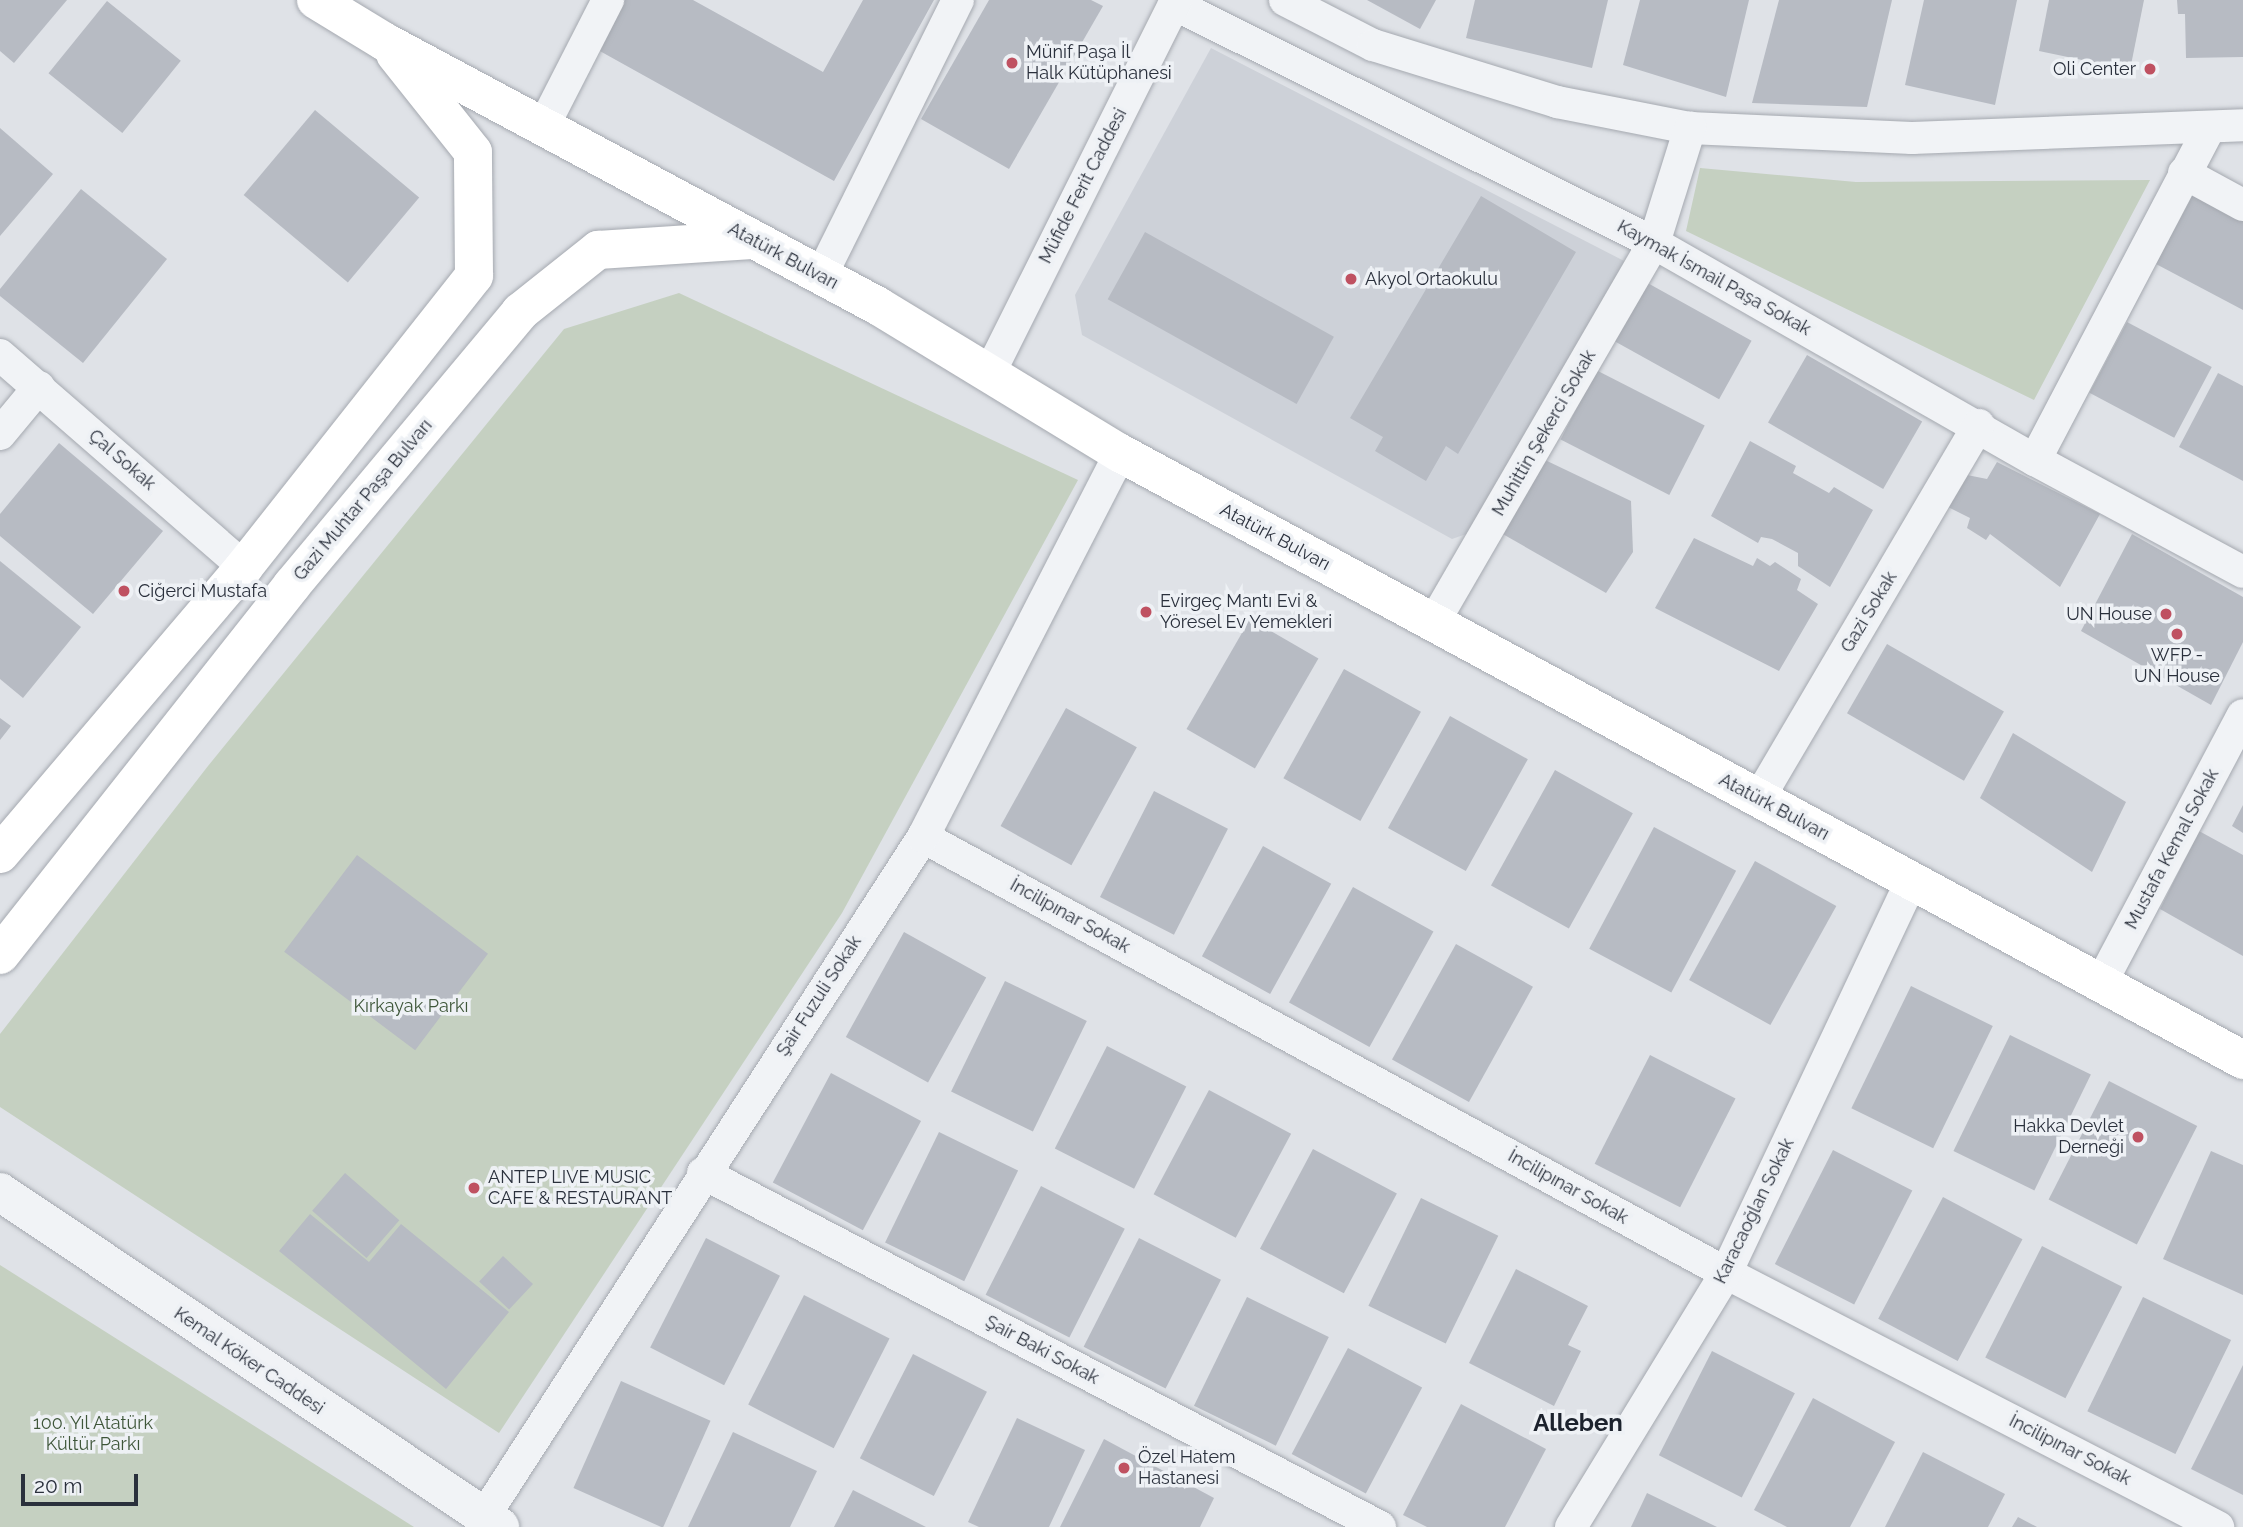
<!DOCTYPE html>
<html>
<head>
<meta charset="utf-8">
<style>
  body { margin:0 }
  #map { position:relative; width:2243px; height:1527px; overflow:hidden; background:#dfe2e7; font-family:Raleway,sans-serif }
  div>[style] { position:absolute }
  [style*='--x'] { left:calc(var(--x)*1px); top:calc(var(--y)*1px); width:calc(var(--w)*1px); rotate:calc(var(--a)*1deg) }
  .built>* { inset:0; background:#cdd1d8 }
  .green>* { inset:0; background:#c5d0c1 }
  .building>* { inset:0; background:#b7bbc3; transform-origin:0 0 }
  .roads { filter:drop-shadow(0 0 2px #a5a9b0) drop-shadow(0 0 2px #a5a9b0) }
  .minor>* { height:32px; margin:-16px; padding:0 16px; transform-origin:16px; border-radius:16px; background:#f1f3f6 }
  .tertiary>* { height:38px; margin:-19px; padding:0 19px; transform-origin:19px; border-radius:19px; background:#f1f3f6 }
  .secondary>* { height:38px; margin:-19px; padding:0 19px; transform-origin:19px; border-radius:19px; background:#fff }
  .dots>* { width:19px; height:19px; translate:-50% -50%; box-sizing:border-box; border:4px solid #eef1f5; border-radius:50% }
  span { translate:-50% -50%; white-space:nowrap; text-align:center; line-height:1.15; -webkit-text-stroke:7px #eef1f5; paint-order:stroke }
  .poi-label { font-size:18px; color:#2a303c }
  .left { translate:0 -50%; text-align:left }
  .right { translate:-100% -50%; text-align:right }
  .street-label { font-size:18px; color:#2a303c }
  .park-label { font-size:18px; color:#3e5639 }
  .district-label { font-size:24px; color:#1c222d; font-weight:700 }
  .scale { position:absolute; left:21px; top:1474px; width:117px; height:32px; box-sizing:border-box; border:4px solid #2a303c; border-top:0; padding-left:9px; font-size:21px; line-height:24px; white-space:nowrap; color:#2a303c; -webkit-text-stroke:5px #eef1f5; paint-order:stroke }
</style>
</head>
<body>
<div id="map">
  <div class="built">
    <div style="clip-path:polygon(1211px 48px,1628px 263px,1472px 532px,1452px 539px,1082px 335px,1075px 295px)"></div>
  </div>
  <div class="green">
    <div style="clip-path:polygon(1700px 168px,1856px 182px,2150px 180px,2034px 400px,1686px 231px)"></div>
    <div style="clip-path:polygon(679px 293px,1078px 480px,842px 913px,499px 1433px,0 1107px,0 1034px,208px 766px,564px 329px)"></div>
    <div style="clip-path:polygon(0 1265px,414px 1527px,0 1527px)"></div>
  </div>
  <div class="building">
    <div style="clip-path:polygon(0 0,67px 0,14px 63px,0 51px)"></div>
    <div style="clip-path:polygon(614px 0,693px 0,823px 72px,863px 0,934px 0,834px 181px,589px 45px)"></div>
    <div style="clip-path:polygon(989px 0,1091px 0,1103px 6px,1009px 169px,921px 119px)"></div>
    <div style="clip-path:polygon(1367px 0,1436px 0,1420px 29px)"></div>
    <div style="clip-path:polygon(1475px 0,1608px 0,1592px 68px,1466px 38px)"></div>
    <div style="clip-path:polygon(1640px 0,1749px 0,1726px 97px,1623px 65px)"></div>
    <div style="clip-path:polygon(1779px 0,1892px 0,1867px 107px,1752px 103px)"></div>
    <div style="clip-path:polygon(1924px 0,2017px 0,1995px 105px,1905px 85px)"></div>
    <div style="clip-path:polygon(2049px 0,2144px 0,2130px 70px,2039px 51px)"></div>
    <div style="clip-path:polygon(2177px 0,2243px 0,2243px 57px,2186px 58px,2185px 14px,2178px 14px)"></div>
    <div style="left:107px;top:1px;width:95px;height:93px;rotate:39deg"></div>
    <div style="left:315px;top:110px;width:136px;height:111px;rotate:40deg"></div>
    <div style="clip-path:polygon(0 128px,53px 174px,0 236px)"></div>
    <div style="clip-path:polygon(81px 189px,167px 259px,83px 363px,0 296px,0 289px)"></div>
    <div style="clip-path:polygon(2196px 189px,2243px 214px,2243px 310px,2156px 264px)"></div>
    <div style="clip-path:polygon(1481px 196px,1576px 252px,1458px 454px,1446px 446px,1426px 481px,1375px 451px,1383px 437px,1350px 418px)"></div>
    <div style="left:1145px;top:232px;width:216px;height:77px;rotate:29deg"></div>
    <div style="left:1644px;top:281px;width:123px;height:67px;rotate:29deg"></div>
    <div style="left:2127px;top:322px;width:96px;height:80px;rotate:28deg"></div>
    <div style="left:1807px;top:355px;width:133px;height:78px;rotate:30deg"></div>
    <div style="left:1596px;top:370px;width:122px;height:78px;rotate:27deg"></div>
    <div style="clip-path:polygon(2218px 373px,2243px 386px,2243px 481px,2179px 447px)"></div>
    <div style="clip-path:polygon(1750px 441px,1796px 466px,1793px 473px,1829px 493px,1834px 487px,1873px 510px,1830px 587px,1798px 566px,1798px 553px,1772px 539px,1761px 537px,1758px 543px,1711px 516px)"></div>
    <div style="clip-path:polygon(59px 443px,163px 531px,93px 614px,0 536px,0 514px)"></div>
    <div style="clip-path:polygon(1545px 460px,1631px 501px,1633px 552px,1606px 593px,1501px 533px)"></div>
    <div style="clip-path:polygon(1997px 462px,2100px 514px,2060px 587px,1990px 534px,1986px 540px,1967px 528px,1970px 518px,1946px 506px,1967px 475px,1987px 479px)"></div>
    <div style="clip-path:polygon(2132px 534px,2243px 597px,2243px 642px,2211px 705px,2081px 631px)"></div>
    <div style="clip-path:polygon(1694px 538px,1753px 566px,1757px 558px,1770px 566px,1775px 562px,1801px 579px,1797px 590px,1818px 604px,1779px 671px,1655px 608px)"></div>
    <div style="clip-path:polygon(0 561px,81px 627px,23px 698px,0 679px)"></div>
    <div style="left:1250px;top:619px;width:79px;height:127px;rotate:30deg"></div>
    <div style="left:1887px;top:644px;width:135px;height:80px;rotate:30deg"></div>
    <div style="left:1344px;top:669px;width:88px;height:125px;rotate:29deg"></div>
    <div style="left:1066px;top:708px;width:81px;height:135px;rotate:29deg"></div>
    <div style="left:1450px;top:716px;width:89px;height:128px;rotate:29deg"></div>
    <div style="clip-path:polygon(0 718px,11px 726px,0 740px)"></div>
    <div style="clip-path:polygon(2013px 733px,2126px 802px,2092px 872px,1980px 798px)"></div>
    <div style="left:1555px;top:770px;width:89px;height:132px;rotate:29deg"></div>
    <div style="left:1154px;top:791px;width:83px;height:119px;rotate:27deg"></div>
    <div style="clip-path:polygon(2243px 805px,2243px 833px,2232px 826px)"></div>
    <div style="left:1654px;top:827px;width:93px;height:138px;rotate:28deg"></div>
    <div style="clip-path:polygon(2199px 831px,2243px 855px,2243px 956px,2160px 909px)"></div>
    <div style="left:1263px;top:846px;width:78px;height:126px;rotate:29deg"></div>
    <div style="left:357px;top:855px;width:164px;height:121px;rotate:37deg"></div>
    <div style="left:1755px;top:861px;width:93px;height:136px;rotate:29deg"></div>
    <div style="left:1353px;top:887px;width:92px;height:132px;rotate:29deg"></div>
    <div style="left:904px;top:932px;width:94px;height:120px;rotate:29deg"></div>
    <div style="left:1456px;top:944px;width:88px;height:132px;rotate:29deg"></div>
    <div style="left:1005px;top:981px;width:91px;height:123px;rotate:26deg"></div>
    <div style="left:1911px;top:986px;width:91px;height:136px;rotate:26deg"></div>
    <div style="left:2010px;top:1035px;width:90px;height:129px;rotate:26deg"></div>
    <div style="left:1107px;top:1046px;width:89px;height:115px;rotate:27deg"></div>
    <div style="left:1650px;top:1055px;width:96px;height:122px;rotate:27deg"></div>
    <div style="left:831px;top:1073px;width:102px;height:124px;rotate:28deg"></div>
    <div style="left:2109px;top:1081px;width:99px;height:133px;rotate:27deg"></div>
    <div style="left:1209px;top:1090px;width:93px;height:118px;rotate:28deg"></div>
    <div style="left:939px;top:1132px;width:88px;height:123px;rotate:26deg"></div>
    <div style="left:1313px;top:1149px;width:95px;height:113px;rotate:28deg"></div>
    <div style="left:1833px;top:1150px;width:89px;height:128px;rotate:27deg"></div>
    <div style="clip-path:polygon(2211px 1151px,2243px 1165px,2243px 1295px,2163px 1259px)"></div>
    <div style="left:345px;top:1173px;width:72px;height:50px;rotate:41deg"></div>
    <div style="left:1041px;top:1186px;width:94px;height:122px;rotate:27deg"></div>
    <div style="left:1943px;top:1197px;width:90px;height:138px;rotate:28deg"></div>
    <div style="left:1421px;top:1198px;width:86px;height:120px;rotate:26deg"></div>
    <div style="clip-path:polygon(310px 1214px,369px 1262px,401px 1224px,509px 1312px,446px 1389px,279px 1251px)"></div>
    <div style="left:706px;top:1238px;width:83px;height:123px;rotate:27deg"></div>
    <div style="left:1139px;top:1238px;width:92px;height:122px;rotate:27deg"></div>
    <div style="left:2042px;top:1246px;width:90px;height:125px;rotate:27deg"></div>
    <div style="left:503px;top:1256px;width:41px;height:35px;rotate:43deg"></div>
    <div style="clip-path:polygon(1516px 1269px,1588px 1306px,1568px 1345px,1581px 1351px,1554px 1406px,1469px 1363px)"></div>
    <div style="left:804px;top:1295px;width:96px;height:123px;rotate:27deg"></div>
    <div style="left:1247px;top:1297px;width:91px;height:121px;rotate:26deg"></div>
    <div style="left:2143px;top:1297px;width:98px;height:127px;rotate:26deg"></div>
    <div style="left:1348px;top:1348px;width:84px;height:120px;rotate:28deg"></div>
    <div style="left:1712px;top:1351px;width:93px;height:117px;rotate:27deg"></div>
    <div style="left:913px;top:1354px;width:83px;height:117px;rotate:27deg"></div>
    <div style="clip-path:polygon(2243px 1365px,2243px 1495px,2191px 1469px)"></div>
    <div style="left:621px;top:1381px;width:98px;height:117px;rotate:24deg"></div>
    <div style="clip-path:polygon(1813px 1398px,1895px 1442px,1850px 1527px,1787px 1527px,1754px 1510px)"></div>
    <div style="clip-path:polygon(1461px 1404px,1546px 1449px,1505px 1527px,1427px 1527px,1403px 1515px)"></div>
    <div style="clip-path:polygon(1017px 1418px,1085px 1450px,1049px 1527px,979px 1527px,968px 1522px)"></div>
    <div style="clip-path:polygon(733px 1432px,817px 1471px,790px 1527px,688px 1527px)"></div>
    <div style="clip-path:polygon(1104px 1439px,1214px 1498px,1200px 1527px,1060px 1527px)"></div>
    <div style="clip-path:polygon(1923px 1452px,2005px 1494px,1988px 1527px,1885px 1527px)"></div>
    <div style="clip-path:polygon(853px 1490px,926px 1527px,834px 1527px)"></div>
    <div style="clip-path:polygon(1647px 1493px,1717px 1527px,1631px 1527px)"></div>
    <div style="clip-path:polygon(2018px 1517px,2037px 1527px,2012px 1527px)"></div>
  </div>
  <div class="roads">
    <div class="minor">
      <div style="--x:1285;--y:0;--w:99;--a:27.1"></div>
      <div style="--x:1373;--y:45;--w:193;--a:17.2"></div>
      <div style="--x:1557;--y:102;--w:136;--a:11.1"></div>
      <div style="--x:1690;--y:128;--w:222;--a:2.6"></div>
      <div style="--x:1912;--y:138;--w:331;--a:-2.2"></div>
      <div style="--x:1174;--y:4;--w:536;--a:26.47"></div>
      <div style="--x:1654;--y:243;--w:438;--a:29.7"></div>
      <div style="--x:2035;--y:460;--w:236;--a:28.3"></div>
      <div style="--x:543;--y:127;--w:143;--a:-62.9"></div>
      <div style="--x:2184;--y:173;--w:67;--a:28.5"></div>
      <div style="--x:821;--y:276;--w:308;--a:-63.6"></div>
      <div style="--x:0;--y:355;--w:323;--a:41"></div>
      <div style="--x:990;--y:372;--w:416;--a:-63.4"></div>
      <div style="--x:0;--y:434;--w:61;--a:-50.3"></div>
      <div style="--x:2035;--y:460;--w:375;--a:-62.3"></div>
      <div style="--x:1434;--y:622;--w:438;--a:-59.9"></div>
      <div style="--x:1654;--y:243;--w:121;--a:-72.6"></div>
      <div style="--x:1759;--y:798;--w:433;--a:-59.5"></div>
      <div style="--x:923;--y:837;--w:914;--a:28.5"></div>
      <div style="--x:1726;--y:1273;--w:554;--a:27.31"></div>
      <div style="--x:2101;--y:983;--w:303;--a:-62.1"></div>
      <div style="--x:703;--y:1173;--w:764;--a:27.6"></div>
      <div style="--x:483;--y:1518;--w:811;--a:-57.13"></div>
      <div style="--x:923;--y:837;--w:432;--a:-62.8"></div>
      <div style="--x:1571;--y:1527;--w:298;--a:-58.6"></div>
      <div style="--x:1726;--y:1273;--w:433;--a:-64.7"></div>
    </div>
    <div class="tertiary">
      <div style="--x:0;--y:1192;--w:602;--a:33.82"></div>
    </div>
    <div class="secondary">
      <div style="--x:316;--y:0;--w:81;--a:31.3"></div>
      <div style="--x:385;--y:42;--w:559;--a:28.17"></div>
      <div style="--x:878;--y:306;--w:283;--a:31.3"></div>
      <div style="--x:1120;--y:453;--w:1277;--a:28.39"></div>
      <div style="--x:0;--y:854;--w:377;--a:-49.6"></div>
      <div style="--x:244;--y:567;--w:371;--a:-51.7"></div>
      <div style="--x:474;--y:276;--w:124;--a:-90.5"></div>
      <div style="--x:473;--y:152;--w:125;--a:-128.5"></div>
      <div style="--x:0;--y:955;--w:471;--a:-51.7"></div>
      <div style="--x:292;--y:585;--w:356;--a:-50.1"></div>
      <div style="--x:520;--y:312;--w:100;--a:-38.5"></div>
      <div style="--x:598;--y:250;--w:154;--a:-3.7"></div>
    </div>
  </div>
  <div class="dots">
    <div style="left:1012px;top:63px;background:#bf5161"></div>
    <div style="left:2150px;top:69px;background:#bf5161"></div>
    <div style="left:1351px;top:279px;background:#bf5161"></div>
    <div style="left:124px;top:591px;background:#bf5161"></div>
    <div style="left:1146px;top:612px;background:#bf5161"></div>
    <div style="left:2166px;top:614px;background:#bf5161"></div>
    <div style="left:2177px;top:634px;background:#bf5161"></div>
    <div style="left:2138px;top:1137px;background:#bf5161"></div>
    <div style="left:474px;top:1188px;background:#bf5161"></div>
    <div style="left:1124px;top:1468px;background:#bf5161"></div>
  </div>
  <div class="poi-label">
    <span class="left" style="left:1026px;top:63px">Münif Paşa İl<br>Halk Kütüphanesi</span>
    <span class="right" style="left:2136px;top:69px">Oli Center</span>
    <span class="left" style="left:1365px;top:279px">Akyol Ortaokulu</span>
    <span class="left" style="left:138px;top:591px">Ciğerci Mustafa</span>
    <span class="left" style="left:1160px;top:612px">Evirgeç Mantı Evi &amp;<br>Yöresel Ev Yemekleri</span>
    <span class="right" style="left:2152px;top:614px">UN House</span>
    <span style="left:2177px;top:666px">WFP -<br>UN House</span>
    <span class="right" style="left:2124px;top:1137px">Hakka Devlet<br>Derneği</span>
    <span class="left" style="left:488px;top:1188px">ANTEP LIVE MUSIC<br>CAFE &amp; RESTAURANT</span>
    <span class="left" style="left:1138px;top:1468px">Özel Hatem<br>Hastanesi</span>
  </div>
  <div class="street-label">
    <span style="left:1083px;top:186px;rotate:-63deg">Müfide Ferit Caddesi</span>
    <span style="left:783px;top:256px;rotate:28deg">Atatürk Bulvarı</span>
    <span style="left:1714px;top:278px;rotate:29deg">Kaymak İsmail Paşa Sokak</span>
    <span style="left:1544px;top:433px;rotate:-60deg">Muhittin Şekerci Sokak</span>
    <span style="left:122px;top:460px;rotate:41deg">Çal Sokak</span>
    <span style="left:363px;top:500px;rotate:-50deg">Gazi Muhtar Paşa Bulvarı</span>
    <span style="left:1275px;top:537px;rotate:28deg">Atatürk Bulvarı</span>
    <span style="left:1869px;top:612px;rotate:-59deg">Gazi Sokak</span>
    <span style="left:1774px;top:807px;rotate:28deg">Atatürk Bulvarı</span>
    <span style="left:2172px;top:849px;rotate:-62deg">Mustafa Kemal Sokak</span>
    <span style="left:1070px;top:916px;rotate:29deg">İncilipınar Sokak</span>
    <span style="left:819px;top:996px;rotate:-57deg">Şair Fuzuli Sokak</span>
    <span style="left:1568px;top:1187px;rotate:29deg">İncilipınar Sokak</span>
    <span style="left:1754px;top:1211px;rotate:-64deg">Karacaoğlan Sokak</span>
    <span style="left:1042px;top:1350px;rotate:28deg">Şair Baki Sokak</span>
    <span style="left:249px;top:1361px;rotate:34deg">Kemal Köker Caddesi</span>
    <span style="left:2070px;top:1450px;rotate:27deg">İncilipınar Sokak</span>
  </div>
  <div class="park-label">
    <span style="left:411px;top:1006px">Kırkayak Parkı</span>
    <span style="left:93px;top:1434px">100. Yıl Atatürk<br>Kültür Parkı</span>
  </div>
  <div class="district-label">
    <span style="left:1578px;top:1423px">Alleben</span>
  </div>
  <div class="scale">20 m</div>
</div>
</body>
</html>
